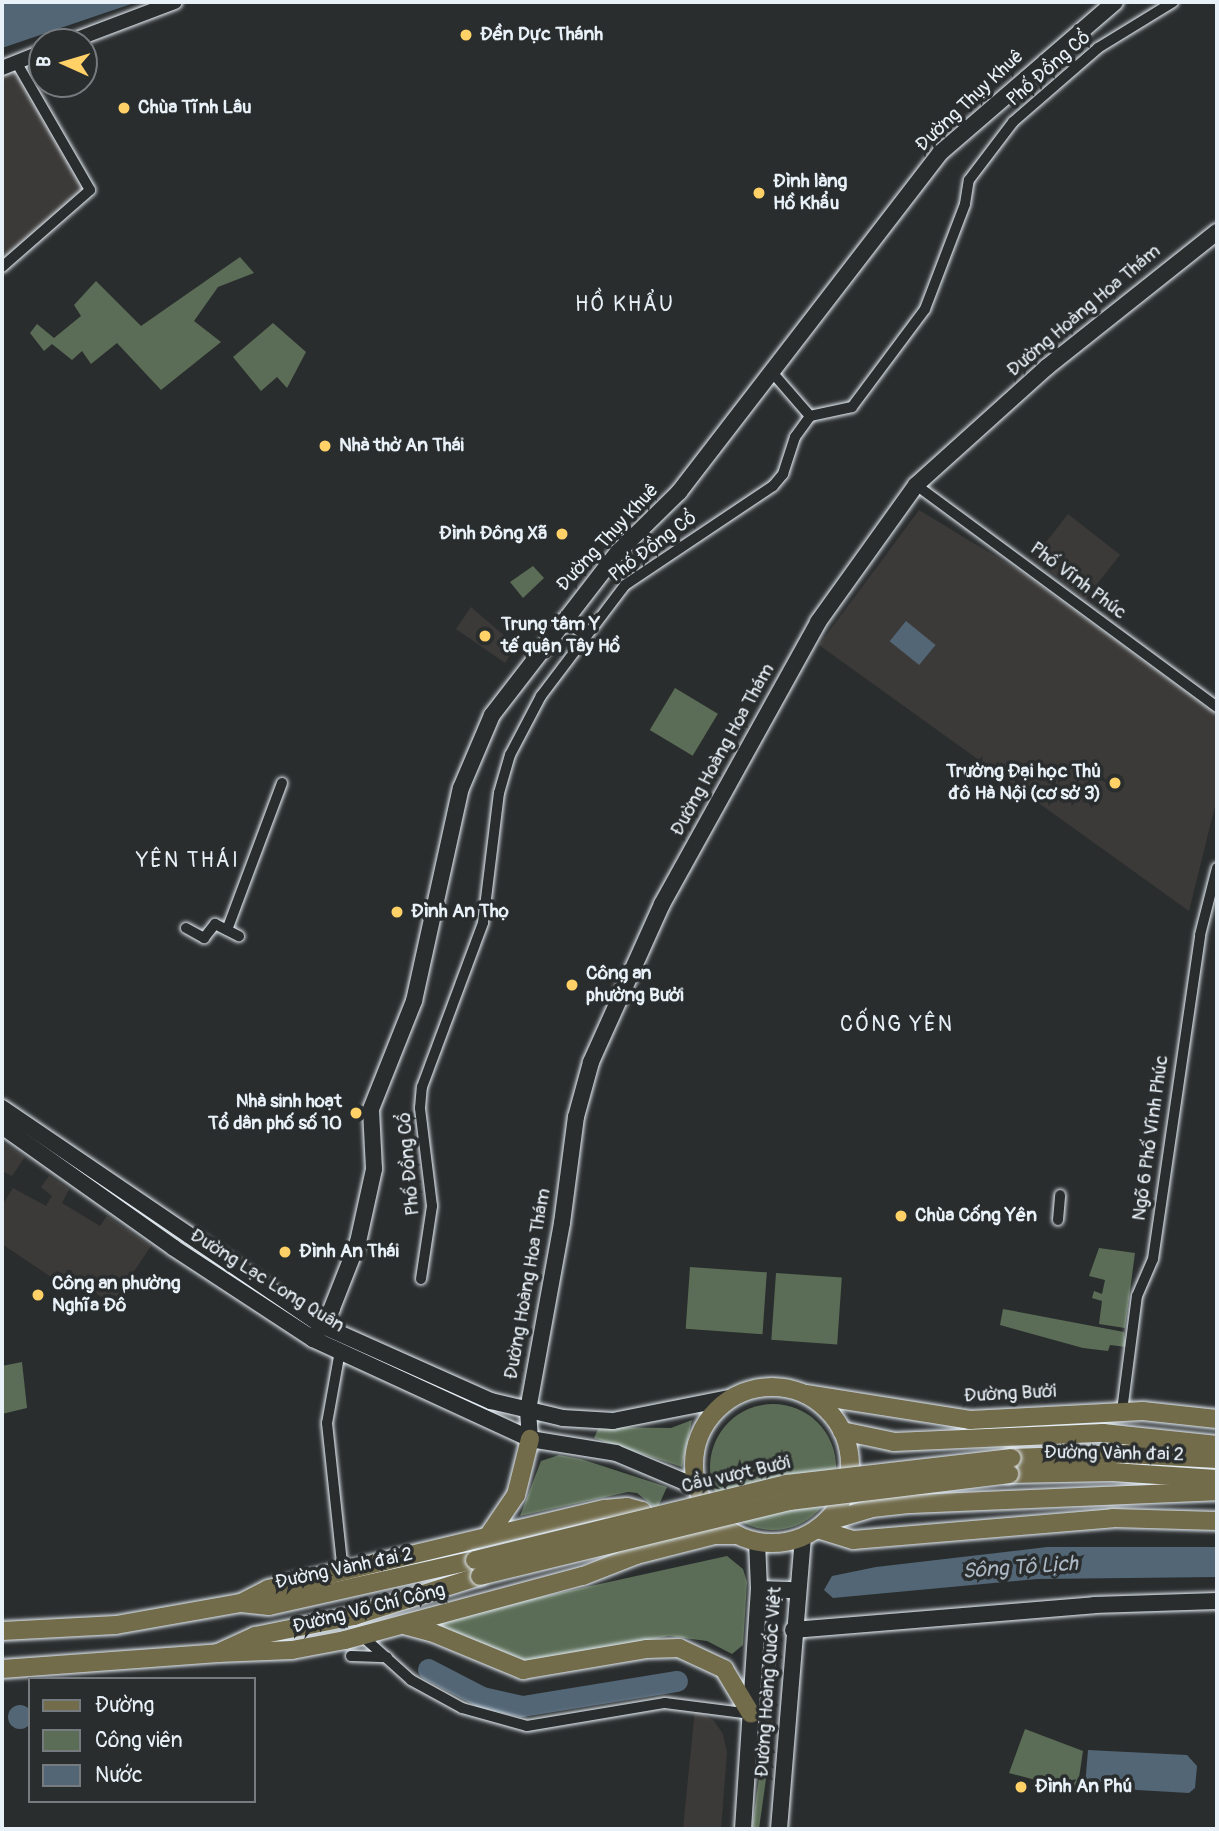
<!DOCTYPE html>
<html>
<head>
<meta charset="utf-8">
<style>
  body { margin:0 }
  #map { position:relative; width:1219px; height:1831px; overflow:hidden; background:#2a2d2e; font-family:Pangolin,sans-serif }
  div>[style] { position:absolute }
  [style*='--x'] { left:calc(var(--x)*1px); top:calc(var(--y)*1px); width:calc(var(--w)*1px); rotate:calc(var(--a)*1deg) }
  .built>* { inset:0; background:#3c3a38; transform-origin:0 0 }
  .green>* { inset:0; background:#5b6d56; transform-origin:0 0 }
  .round { border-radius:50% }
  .water>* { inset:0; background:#536676; transform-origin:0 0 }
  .river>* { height:21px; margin:-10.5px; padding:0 10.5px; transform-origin:10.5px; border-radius:10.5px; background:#536676 }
  .roads { filter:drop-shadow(0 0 2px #e8f1f8) drop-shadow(0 0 2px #e8f1f8) }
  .minor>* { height:10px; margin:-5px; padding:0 5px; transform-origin:5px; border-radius:5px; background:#2a2d2e }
  .tertiary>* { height:14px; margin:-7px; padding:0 7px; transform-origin:7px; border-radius:7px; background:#2a2d2e }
  .secondary>* { height:16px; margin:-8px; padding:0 8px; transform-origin:8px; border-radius:8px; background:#2a2d2e }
  .primary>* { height:18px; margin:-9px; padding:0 9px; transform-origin:9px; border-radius:9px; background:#736c4b }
  .trunk>* { height:18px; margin:-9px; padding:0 9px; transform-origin:9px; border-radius:9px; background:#736c4b }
  .trunk>.ring { margin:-9px; padding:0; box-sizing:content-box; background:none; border:18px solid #736c4b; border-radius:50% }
  .bridges { filter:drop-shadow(0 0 2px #e8f1f8) drop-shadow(0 0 2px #e8f1f8) }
  .trunk-bridge>* { height:18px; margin:-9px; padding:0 9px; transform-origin:9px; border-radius:9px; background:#736c4b }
  .dots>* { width:19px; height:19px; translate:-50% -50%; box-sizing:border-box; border:4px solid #2a2d2e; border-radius:50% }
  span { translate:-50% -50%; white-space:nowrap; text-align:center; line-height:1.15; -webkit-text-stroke:7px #2a2d2e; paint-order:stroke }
  .poi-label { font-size:19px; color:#e8f1f8; font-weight:700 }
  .left { translate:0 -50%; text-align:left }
  .right { translate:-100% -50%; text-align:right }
  .street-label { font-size:19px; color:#e8f1f8 }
  .neighbourhood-label { font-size:21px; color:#e8f1f8; letter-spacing:2px }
  .water-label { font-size:21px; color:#acb9c4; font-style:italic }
  .frame { position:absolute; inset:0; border:4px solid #e8f1f8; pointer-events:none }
  .legend { position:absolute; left:28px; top:1677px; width:228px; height:126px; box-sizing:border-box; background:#2a2d2e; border:2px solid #767b7f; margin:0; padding:9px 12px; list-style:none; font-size:21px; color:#e8f1f8 }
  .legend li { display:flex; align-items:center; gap:14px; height:35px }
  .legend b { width:35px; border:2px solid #767b7f }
  .north { position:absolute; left:28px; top:28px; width:70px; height:70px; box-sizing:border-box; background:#2a2d2e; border:2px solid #767b7f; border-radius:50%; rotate:274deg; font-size:19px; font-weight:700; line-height:28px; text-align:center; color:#e8f1f8 }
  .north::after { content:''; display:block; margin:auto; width:24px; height:32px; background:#ffd166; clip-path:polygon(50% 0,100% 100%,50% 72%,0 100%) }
</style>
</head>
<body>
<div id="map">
  <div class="built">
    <div style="clip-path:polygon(14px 67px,85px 190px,3px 260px,2px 71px)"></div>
    <div style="clip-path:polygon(919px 510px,1023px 573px,1217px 715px,1217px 798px,1189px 911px,819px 645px)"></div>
    <div style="left:1068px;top:514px;width:66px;height:56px;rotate:38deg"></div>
    <div style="clip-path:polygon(471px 607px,516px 646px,505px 663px,456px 629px)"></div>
    <div style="clip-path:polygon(2px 1142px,25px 1157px,12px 1176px,2px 1171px)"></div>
    <div style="clip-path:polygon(49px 1176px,69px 1189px,62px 1203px,100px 1226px,107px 1216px,151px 1246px,112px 1304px,69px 1275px,54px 1279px,2px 1244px,2px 1206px,13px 1188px,46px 1206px,52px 1196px,41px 1187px)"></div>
    <div style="clip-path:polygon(695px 1709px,714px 1721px,723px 1734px,727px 1753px,721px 1829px,683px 1829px)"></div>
  </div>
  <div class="green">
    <div style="clip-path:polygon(240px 257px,254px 273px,218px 287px,194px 321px,221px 342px,161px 390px,117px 343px,91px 364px,82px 351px,72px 360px,52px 344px,44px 351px,30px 333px,37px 324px,54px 338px,81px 316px,74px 305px,96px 281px,141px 326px)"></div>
    <div style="clip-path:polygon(273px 323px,306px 352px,287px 388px,277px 377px,261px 391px,233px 357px)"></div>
    <div style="clip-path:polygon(533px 566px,544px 578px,523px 598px,510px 582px)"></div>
    <div style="left:675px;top:688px;width:50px;height:49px;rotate:31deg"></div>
    <div style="clip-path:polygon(1099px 1248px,1135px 1253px,1125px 1328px,1099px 1324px,1102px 1301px,1092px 1298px,1094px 1291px,1102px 1294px,1105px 1280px,1089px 1276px)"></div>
    <div style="left:690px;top:1267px;width:77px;height:62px;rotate:4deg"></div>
    <div style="left:776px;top:1273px;width:66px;height:67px;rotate:4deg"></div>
    <div style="clip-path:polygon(1003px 1309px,1124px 1332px,1126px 1347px,1110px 1345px,1108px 1351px,1083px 1348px,1000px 1325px)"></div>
    <div style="clip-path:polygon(22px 1362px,27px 1408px,2px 1414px,2px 1366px)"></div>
    <div class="round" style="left:710px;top:1404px;width:126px;height:126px"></div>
    <div style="clip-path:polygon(692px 1420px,682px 1467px,594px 1438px,599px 1427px,671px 1428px)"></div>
    <div style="clip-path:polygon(559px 1455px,581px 1459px,667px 1487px,657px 1509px,637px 1493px,628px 1492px,520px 1516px,541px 1461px)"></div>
    <div style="clip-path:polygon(727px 1556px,743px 1569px,747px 1582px,743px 1645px,732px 1654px,707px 1641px,669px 1636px,531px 1663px,436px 1625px,437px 1620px)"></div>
    <div style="clip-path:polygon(771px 1644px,777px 1644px,771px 1744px,764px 1743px)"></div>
    <div style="clip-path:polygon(1025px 1729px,1083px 1751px,1077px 1791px,1009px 1773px)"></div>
    <div style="left:763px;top:1750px;width:7px;height:79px;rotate:8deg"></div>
  </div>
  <div class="water">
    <div style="clip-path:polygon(2px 2px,137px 2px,2px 48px)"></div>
    <div style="left:906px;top:621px;width:38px;height:26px;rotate:39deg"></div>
    <div style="clip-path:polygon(1047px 1547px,1217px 1547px,1217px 1577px,1037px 1579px,833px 1598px,824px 1590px,832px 1576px,876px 1567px)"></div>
    <div class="round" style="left:8px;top:1705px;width:24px;height:24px"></div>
    <div style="clip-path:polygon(1088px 1750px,1187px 1755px,1197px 1766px,1195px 1788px,1189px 1793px,1085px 1787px)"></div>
  </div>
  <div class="river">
    <div style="--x:428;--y:1669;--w:61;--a:27.4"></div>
    <div style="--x:482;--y:1697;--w:41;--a:12.7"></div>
    <div style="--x:522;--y:1706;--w:157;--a:-9.2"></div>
  </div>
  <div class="roads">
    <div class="minor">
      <div style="--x:2;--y:267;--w:117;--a:-41.2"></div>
      <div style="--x:90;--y:190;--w:148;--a:-120"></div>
      <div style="--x:771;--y:371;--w:60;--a:49.1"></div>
      <div style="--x:916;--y:485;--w:374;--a:36.4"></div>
      <div style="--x:562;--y:619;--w:29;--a:35"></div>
      <div style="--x:186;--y:928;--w:21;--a:29"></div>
      <div style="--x:204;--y:938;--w:18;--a:-52"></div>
      <div style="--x:215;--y:924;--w:27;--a:27"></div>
      <div style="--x:227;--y:930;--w:157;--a:-69.5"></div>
      <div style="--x:1058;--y:1220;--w:25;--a:-85"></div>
      <div style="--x:421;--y:1279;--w:74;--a:-81.4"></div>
      <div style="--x:432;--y:1206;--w:99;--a:-97"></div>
      <div style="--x:420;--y:1108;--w:21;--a:-85"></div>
      <div style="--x:422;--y:1087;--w:175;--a:-69.6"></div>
      <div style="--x:483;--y:923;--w:131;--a:-83"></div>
      <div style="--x:499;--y:793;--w:40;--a:-74"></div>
      <div style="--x:510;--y:755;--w:67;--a:-62.3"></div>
      <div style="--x:541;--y:696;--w:139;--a:-52.9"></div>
      <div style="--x:625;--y:585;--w:178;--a:-33.8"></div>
      <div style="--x:773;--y:486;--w:16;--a:-50"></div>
      <div style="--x:783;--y:474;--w:39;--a:-72"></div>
      <div style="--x:795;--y:437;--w:26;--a:-54"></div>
      <div style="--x:810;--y:416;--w:43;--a:-12.1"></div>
      <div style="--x:852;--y:407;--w:122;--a:-53.3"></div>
      <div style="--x:925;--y:309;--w:112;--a:-69.1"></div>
      <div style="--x:965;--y:204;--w:24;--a:-81"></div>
      <div style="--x:969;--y:180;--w:73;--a:-52.8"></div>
      <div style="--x:1013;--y:122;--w:113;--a:-41"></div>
      <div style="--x:1098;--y:48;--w:88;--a:-31.5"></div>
      <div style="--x:340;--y:1351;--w:73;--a:100.2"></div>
      <div style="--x:327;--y:1423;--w:150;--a:83.9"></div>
      <div style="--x:1122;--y:1411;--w:116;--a:-82.6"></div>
      <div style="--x:1137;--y:1296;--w:40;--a:-66.6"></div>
      <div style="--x:1153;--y:1259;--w:327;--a:-81.7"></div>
      <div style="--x:1200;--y:935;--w:69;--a:-75.8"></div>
      <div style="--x:361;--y:1635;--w:67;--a:42"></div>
      <div style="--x:411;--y:1680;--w:58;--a:28.8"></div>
      <div style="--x:462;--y:1708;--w:67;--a:15.5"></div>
      <div style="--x:527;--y:1726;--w:140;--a:-9.5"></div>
      <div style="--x:665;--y:1703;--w:87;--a:7.3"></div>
      <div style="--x:351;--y:1656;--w:36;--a:2"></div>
    </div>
    <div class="tertiary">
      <div style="--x:69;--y:42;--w:113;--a:-20.7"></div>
      <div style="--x:2;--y:68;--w:43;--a:-21.8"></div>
    </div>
    <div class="secondary">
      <div style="--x:2;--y:1108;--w:388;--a:34.2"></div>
      <div style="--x:323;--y:1326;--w:184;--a:24.1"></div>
      <div style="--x:491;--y:1401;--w:74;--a:13.3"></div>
      <div style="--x:563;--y:1418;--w:50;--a:3.4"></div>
      <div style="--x:613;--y:1421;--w:123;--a:-11.2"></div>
      <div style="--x:2;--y:1126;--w:211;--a:35.3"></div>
      <div style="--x:174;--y:1248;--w:166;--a:33.2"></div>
      <div style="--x:313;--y:1339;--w:239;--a:24.7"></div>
      <div style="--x:530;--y:1439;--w:87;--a:9.2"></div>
      <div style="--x:616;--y:1453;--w:88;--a:22.8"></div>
      <div style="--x:313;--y:1339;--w:36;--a:-58"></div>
      <div style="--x:332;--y:1308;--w:71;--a:-68.5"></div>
      <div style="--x:358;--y:1242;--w:75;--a:-77.6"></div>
      <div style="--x:374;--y:1169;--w:60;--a:-92.9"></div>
      <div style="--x:371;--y:1109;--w:116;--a:-68.3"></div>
      <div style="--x:414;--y:1001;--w:218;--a:-77.6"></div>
      <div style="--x:461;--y:788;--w:79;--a:-67"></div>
      <div style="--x:492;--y:715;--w:206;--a:-52.3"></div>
      <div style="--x:618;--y:552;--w:86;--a:-44.5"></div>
      <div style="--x:679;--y:492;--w:428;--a:-52.4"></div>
      <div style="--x:940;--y:153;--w:231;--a:-40.8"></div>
      <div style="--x:530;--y:1439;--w:29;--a:-94"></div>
      <div style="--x:528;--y:1410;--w:190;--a:-79.7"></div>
      <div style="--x:562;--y:1223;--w:107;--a:-82.5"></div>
      <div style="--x:576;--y:1117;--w:57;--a:-74.7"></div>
      <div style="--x:591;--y:1062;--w:173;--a:-65.8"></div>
      <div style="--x:662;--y:904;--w:322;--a:-61"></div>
      <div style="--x:818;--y:622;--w:168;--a:-54.4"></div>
      <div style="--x:916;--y:485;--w:176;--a:-42"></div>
      <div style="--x:1047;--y:367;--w:217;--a:-38.5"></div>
      <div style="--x:759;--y:1589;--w:37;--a:2"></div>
      <div style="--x:793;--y:1630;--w:302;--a:-4.7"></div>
      <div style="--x:1094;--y:1605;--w:123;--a:-1.9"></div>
      <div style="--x:743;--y:1829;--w:241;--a:-86.2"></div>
      <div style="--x:759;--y:1589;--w:47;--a:-92.4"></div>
      <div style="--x:779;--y:1829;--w:293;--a:-85.3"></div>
    </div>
    <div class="primary">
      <div style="--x:806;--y:1394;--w:166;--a:9"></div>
      <div style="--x:970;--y:1420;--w:173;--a:-3"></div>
      <div style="--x:1143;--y:1411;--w:74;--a:6.2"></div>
      <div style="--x:817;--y:1529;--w:38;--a:17"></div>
      <div style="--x:853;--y:1540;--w:261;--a:-4.8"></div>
      <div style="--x:1113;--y:1518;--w:104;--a:1.7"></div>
      <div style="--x:488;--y:1536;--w:50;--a:-55.7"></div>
      <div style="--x:516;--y:1495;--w:58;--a:-76"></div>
      <div style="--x:241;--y:1603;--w:30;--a:-27"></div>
      <div style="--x:268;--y:1589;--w:346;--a:-13.4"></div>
      <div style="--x:605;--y:1509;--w:22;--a:-5"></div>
      <div style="--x:627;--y:1507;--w:16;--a:15"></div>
      <div style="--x:642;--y:1511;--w:22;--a:69"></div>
      <div style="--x:404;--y:1625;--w:28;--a:15"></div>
      <div style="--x:431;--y:1632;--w:100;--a:22.4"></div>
      <div style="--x:523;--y:1670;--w:126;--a:-9.6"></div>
      <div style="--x:647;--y:1649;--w:32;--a:-2"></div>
      <div style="--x:679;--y:1648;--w:50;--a:25"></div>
      <div style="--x:724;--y:1669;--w:52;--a:59"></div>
      <div style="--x:218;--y:1653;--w:74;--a:-2.3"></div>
      <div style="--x:292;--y:1650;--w:54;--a:-10.7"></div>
      <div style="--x:345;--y:1640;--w:246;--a:-15.1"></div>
      <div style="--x:583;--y:1576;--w:57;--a:-21.6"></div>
      <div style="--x:636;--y:1555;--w:81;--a:-14.2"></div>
      <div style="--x:715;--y:1535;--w:21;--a:0"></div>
    </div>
    <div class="trunk">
      <div class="ring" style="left:694px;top:1387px;width:138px;height:138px"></div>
      <div style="--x:842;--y:1431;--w:53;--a:11.9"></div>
      <div style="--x:894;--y:1442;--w:209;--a:-2.5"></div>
      <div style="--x:1103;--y:1433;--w:115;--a:6"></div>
      <div style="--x:1011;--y:1458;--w:116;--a:-2"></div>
      <div style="--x:1127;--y:1454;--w:90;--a:3.2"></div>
      <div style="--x:1009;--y:1474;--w:104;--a:-1.1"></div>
      <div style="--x:1113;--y:1472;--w:104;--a:3.9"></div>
      <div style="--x:826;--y:1522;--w:48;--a:-16.9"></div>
      <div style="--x:872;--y:1508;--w:39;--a:-6"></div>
      <div style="--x:911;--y:1504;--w:306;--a:-2.4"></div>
      <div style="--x:2;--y:1631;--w:114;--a:-3"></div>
      <div style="--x:116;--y:1625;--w:127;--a:-10"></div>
      <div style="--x:241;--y:1603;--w:28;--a:6"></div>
      <div style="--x:269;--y:1606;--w:211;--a:-12.6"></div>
      <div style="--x:2;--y:1669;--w:217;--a:-4.2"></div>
      <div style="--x:218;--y:1653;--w:41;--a:-24.7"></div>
      <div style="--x:255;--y:1636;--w:101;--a:-11.4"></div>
      <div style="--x:354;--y:1616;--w:132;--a:-17.6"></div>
    </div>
  </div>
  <div class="bridges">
    <div class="trunk-bridge">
      <div style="--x:475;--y:1560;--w:321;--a:-13.7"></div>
      <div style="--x:787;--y:1484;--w:226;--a:-6.6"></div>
      <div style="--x:480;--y:1576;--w:319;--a:-13.6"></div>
      <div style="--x:790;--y:1501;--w:221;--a:-7"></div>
    </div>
  </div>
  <div class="dots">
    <div style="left:466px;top:35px;background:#ffd166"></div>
    <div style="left:124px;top:108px;background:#ffd166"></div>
    <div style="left:759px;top:193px;background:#ffd166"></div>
    <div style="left:325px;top:446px;background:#ffd166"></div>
    <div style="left:562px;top:534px;background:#ffd166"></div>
    <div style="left:485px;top:636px;background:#ffd166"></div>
    <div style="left:1115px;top:783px;background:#ffd166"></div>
    <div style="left:397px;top:912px;background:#ffd166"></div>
    <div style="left:572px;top:985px;background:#ffd166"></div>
    <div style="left:356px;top:1113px;background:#ffd166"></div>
    <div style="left:901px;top:1216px;background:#ffd166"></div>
    <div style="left:285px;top:1252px;background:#ffd166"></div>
    <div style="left:38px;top:1295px;background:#ffd166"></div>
    <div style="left:1021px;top:1787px;background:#ffd166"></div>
  </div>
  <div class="poi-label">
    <span class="left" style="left:480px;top:35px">Đền Dực Thánh</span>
    <span class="left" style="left:138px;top:108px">Chùa Tĩnh Lâu</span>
    <span class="left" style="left:773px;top:193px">Đình làng<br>Hồ Khẩu</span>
    <span class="left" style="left:339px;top:446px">Nhà thờ An Thái</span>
    <span class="right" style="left:548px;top:534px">Đình Đông Xã</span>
    <span class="left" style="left:501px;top:636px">Trung tâm Y<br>tế quận Tây Hồ</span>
    <span class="right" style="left:1101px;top:783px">Trường Đại học Thủ<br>đô Hà Nội (cơ sở 3)</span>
    <span class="left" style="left:411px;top:912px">Đình An Thọ</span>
    <span class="left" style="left:586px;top:985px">Công an<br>phường Bưởi</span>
    <span class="right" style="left:342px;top:1113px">Nhà sinh hoạt<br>Tổ dân phố số 10</span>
    <span class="left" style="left:915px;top:1216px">Chùa Cống Yên</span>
    <span class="left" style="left:299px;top:1252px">Đình An Thái</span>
    <span class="left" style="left:52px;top:1295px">Công an phường<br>Nghĩa Đô</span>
    <span class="left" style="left:1035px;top:1787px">Đình An Phú</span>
  </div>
  <div class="street-label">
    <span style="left:1049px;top:69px;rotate:-41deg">Phố Đồng Cổ</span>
    <span style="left:970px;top:101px;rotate:-43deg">Đường Thụy Khuê</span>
    <span style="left:1084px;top:311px;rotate:-40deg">Đường Hoàng Hoa Thám</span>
    <span style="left:608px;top:538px;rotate:-47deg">Đường Thụy Khuê</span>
    <span style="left:653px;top:547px;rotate:-37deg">Phố Đồng Cổ</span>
    <span style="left:1078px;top:581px;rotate:37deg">Phố Vĩnh Phúc</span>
    <span style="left:723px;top:750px;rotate:-61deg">Đường Hoàng Hoa Thám</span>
    <span style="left:1151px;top:1138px;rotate:-82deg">Ngõ 6 Phố Vĩnh Phúc</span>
    <span style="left:409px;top:1164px;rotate:-95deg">Phố Đồng Cổ</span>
    <span style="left:267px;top:1281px;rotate:32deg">Đường Lạc Long Quân</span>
    <span style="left:528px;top:1284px;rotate:-80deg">Đường Hoàng Hoa Thám</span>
    <span style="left:1010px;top:1394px;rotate:-3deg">Đường Bưởi</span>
    <span style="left:1114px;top:1454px;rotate:1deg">Đường Vành đai 2</span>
    <span style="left:736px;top:1475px;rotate:-13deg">Cầu vượt Bưởi</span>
    <span style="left:344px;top:1569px;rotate:-12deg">Đường Vành đai 2</span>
    <span style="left:369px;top:1609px;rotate:-14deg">Đường Võ Chí Công</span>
    <span style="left:769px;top:1682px;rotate:-86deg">Đường Hoàng Quốc Việt</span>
  </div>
  <div class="neighbourhood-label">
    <span style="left:625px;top:305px">HỒ KHẨU</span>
    <span style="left:188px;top:861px">YÊN THÁI</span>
    <span style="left:897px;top:1025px">CỐNG YÊN</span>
  </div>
  <div class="water-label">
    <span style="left:1020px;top:1568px;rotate:-4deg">Sông Tô Lịch</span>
  </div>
  <div class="frame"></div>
  <ul class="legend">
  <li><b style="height:9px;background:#736c4b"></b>Đường</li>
  <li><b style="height:19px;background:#5b6d56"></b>Công viên</li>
  <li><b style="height:19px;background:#536676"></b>Nước</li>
  </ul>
  <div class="north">B</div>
</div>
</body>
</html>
